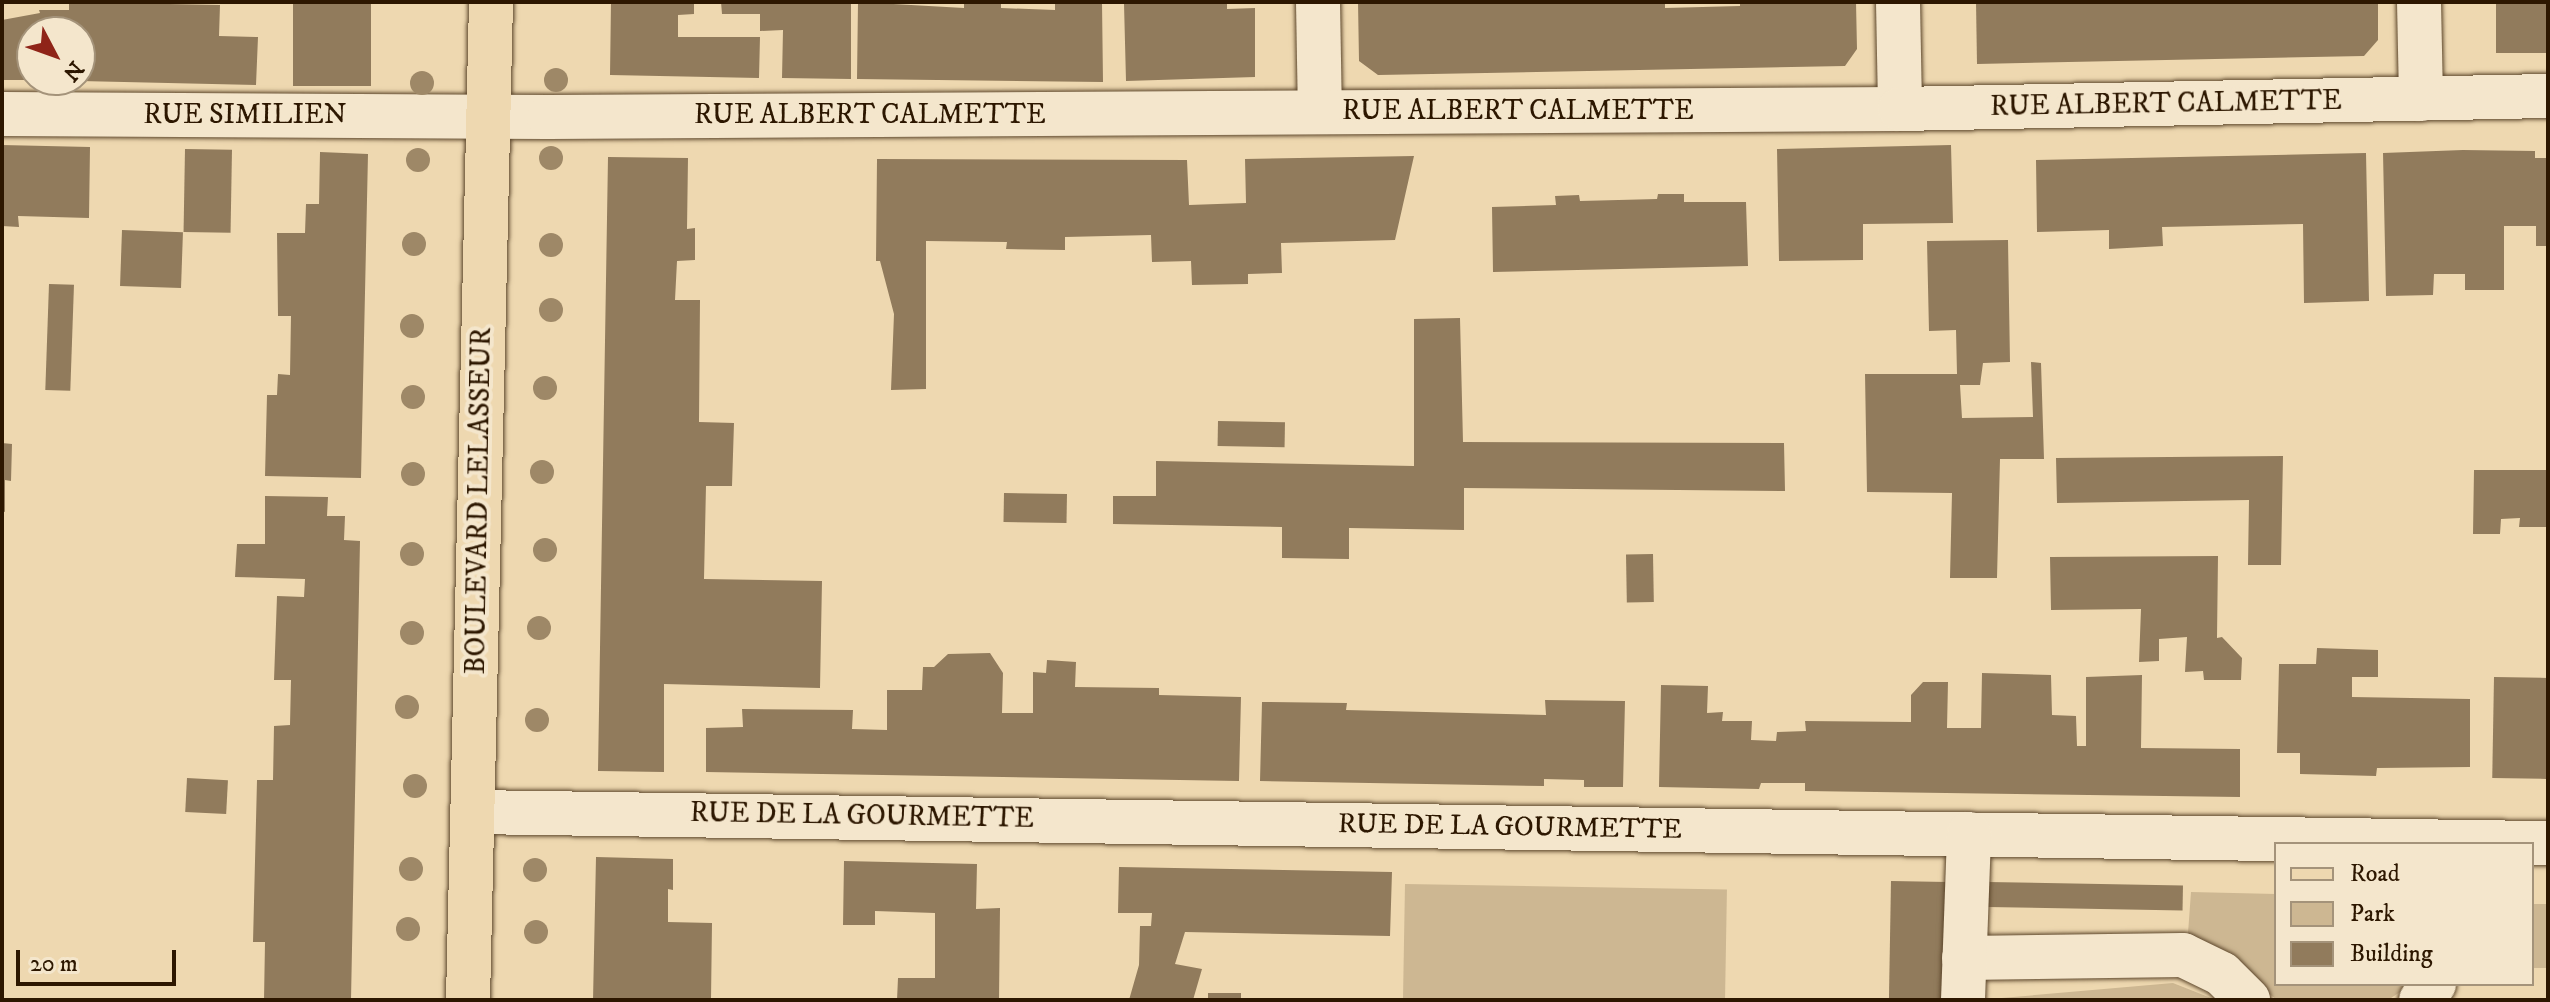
<!DOCTYPE html>
<html>
<head>
<meta charset="utf-8">
<style>
  body { margin:0 }
  #map { position:relative; width:2550px; height:1002px; overflow:hidden; background:#eed8b0; font-family:"IM FELL DW Pica",serif }
  div>[style] { position:absolute }
  [style*='--x'] { left:calc(var(--x)*1px); top:calc(var(--y)*1px); width:calc(var(--w)*1px); rotate:calc(var(--a)*1deg) }
  .green>* { inset:0; background:#cdb792; transform-origin:0 0 }
  .building>* { inset:0; background:#917b5c; transform-origin:0 0 }
  .roads { filter:drop-shadow(0 0 2px #5d472c) drop-shadow(0 0 2px #5d472c) }
  .minor>* { height:44px; margin:-22px; padding:0 22px; transform-origin:22px; border-radius:22px; background:#f4e6cc }
  .major>* { height:44px; margin:-22px; padding:0 22px; transform-origin:22px; border-radius:22px; background:#eed8b0 }
  .trees>* { width:24px; height:24px; margin:-12px; border-radius:50%; background:#9e8867 }
  span { translate:-50% -50%; white-space:nowrap; text-align:center; line-height:1.15; -webkit-text-stroke:8px #f4e6cc; paint-order:stroke }
  .street-label { font-size:28px; color:#2d1700 }
  .frame { position:absolute; inset:0; border:4px solid #2d1700; pointer-events:none }
  .legend { position:absolute; left:2274px; top:842px; width:260px; height:144px; box-sizing:border-box; background:#f4e6cc; border:2px solid #a4937a; margin:0; padding:10px 14px; list-style:none; font-size:24px; color:#2d1700 }
  .legend li { display:flex; align-items:center; gap:16px; height:40px }
  .legend b { width:40px; border:2px solid #a4937a }
  .north { position:absolute; left:16px; top:16px; width:80px; height:80px; box-sizing:border-box; background:#f4e6cc; border:2px solid #a4937a; border-radius:50%; rotate:131deg; font-size:22px; font-weight:700; line-height:32px; text-align:center; color:#2d1700 }
  .north::after { content:''; display:block; margin:auto; width:28px; height:36px; background:#8f2418; clip-path:polygon(50% 0,100% 100%,50% 72%,0 100%) }
  .scale { position:absolute; left:16px; top:950px; width:160px; height:36px; box-sizing:border-box; border:4px solid #2d1700; border-top:0; padding-left:10px; font-size:24px; line-height:28px; white-space:nowrap; color:#2d1700; -webkit-text-stroke:6px #f4e6cc; paint-order:stroke }
</style>
</head>
<body>
<div id="map">
  <div class="green">
    <div style="left:1405px;top:884px;width:322px;height:116px;rotate:1deg"></div>
    <div style="clip-path:polygon(2191px 892px,2276px 894px,2276px 984px,2412px 984px,2388px 1000px,2277px 1000px,2220px 955px,2187px 947px)"></div>
    <div style="left:2532px;top:904px;width:16px;height:64px"></div>
    <div style="clip-path:polygon(2173px 983px,2216px 1000px,1990px 1000px,1990px 999px)"></div>
  </div>
  <div class="building">
    <div style="clip-path:polygon(69px 2px,220px 5px,219px 36px,258px 37px,256px 85px,80px 81px,80px 32px,32px 32px,32px 80px,2px 80px,2px 20px,40px 13px,39px 10px,69px 10px)"></div>
    <div style="left:293px;top:2px;width:78px;height:84px"></div>
    <div style="clip-path:polygon(611px 2px,694px 2px,694px 14px,678px 15px,678px 37px,760px 37px,759px 78px,610px 75px)"></div>
    <div style="clip-path:polygon(721px 2px,851px 2px,851px 79px,782px 78px,783px 30px,760px 31px,760px 14px,722px 14px)"></div>
    <div style="clip-path:polygon(858px 2px,964px 8px,964px 2px,1001px 2px,1001px 8px,1055px 10px,1055px 2px,1102px 2px,1103px 82px,857px 79px)"></div>
    <div style="clip-path:polygon(1227px 2px,1227px 9px,1255px 8px,1255px 77px,1126px 81px,1124px 4px)"></div>
    <div style="clip-path:polygon(1358px 2px,1665px 2px,1665px 8px,1740px 6px,1740px 2px,1856px 2px,1857px 49px,1845px 66px,1378px 75px,1359px 61px)"></div>
    <div style="clip-path:polygon(1976px 2px,2378px 2px,2378px 40px,2364px 56px,1977px 64px)"></div>
    <div style="left:2496px;top:2px;width:52px;height:51px"></div>
    <div style="clip-path:polygon(2px 145px,90px 147px,89px 218px,18px 216px,19px 227px,2px 226px)"></div>
    <div style="clip-path:polygon(1951px 145px,1953px 223px,1863px 224px,1863px 260px,1779px 261px,1777px 149px)"></div>
    <div style="left:185px;top:149px;width:47px;height:83px;rotate:1deg"></div>
    <div style="clip-path:polygon(2463px 150px,2535px 151px,2535px 158px,2548px 158px,2548px 246px,2536px 246px,2536px 226px,2504px 226px,2504px 290px,2465px 290px,2465px 274px,2434px 274px,2433px 295px,2386px 296px,2383px 153px)"></div>
    <div style="clip-path:polygon(320px 152px,368px 154px,361px 478px,265px 476px,267px 395px,277px 395px,278px 374px,290px 375px,291px 316px,278px 316px,277px 233px,305px 233px,306px 204px,319px 204px)"></div>
    <div style="clip-path:polygon(2366px 153px,2369px 301px,2304px 303px,2303px 224px,2162px 227px,2163px 246px,2109px 249px,2109px 230px,2037px 232px,2036px 160px)"></div>
    <div style="clip-path:polygon(1414px 156px,1395px 240px,1281px 243px,1282px 273px,1248px 274px,1248px 284px,1192px 285px,1191px 261px,1152px 262px,1151px 235px,1065px 237px,1065px 250px,1006px 249px,1007px 242px,926px 241px,926px 389px,891px 390px,894px 314px,880px 261px,876px 261px,877px 159px,1187px 160px,1189px 205px,1246px 203px,1245px 159px)"></div>
    <div style="clip-path:polygon(608px 157px,688px 158px,687px 229px,695px 228px,695px 260px,677px 261px,675px 300px,700px 300px,699px 422px,734px 423px,732px 486px,706px 486px,704px 579px,822px 581px,820px 688px,664px 684px,664px 772px,598px 771px)"></div>
    <div style="clip-path:polygon(1658px 194px,1684px 194px,1684px 202px,1746px 202px,1748px 266px,1493px 272px,1492px 207px,1556px 205px,1555px 196px,1579px 195px,1580px 201px,1657px 199px)"></div>
    <div style="left:122px;top:230px;width:61px;height:56px;rotate:2deg"></div>
    <div style="clip-path:polygon(2008px 240px,2010px 362px,1983px 363px,1980px 385px,1960px 385px,1962px 418px,2033px 417px,2031px 362px,2041px 363px,2044px 459px,2000px 459px,1997px 578px,1950px 578px,1952px 493px,1867px 492px,1865px 374px,1957px 374px,1956px 330px,1929px 331px,1927px 241px)"></div>
    <div style="left:49px;top:284px;width:25px;height:106px;rotate:2deg"></div>
    <div style="clip-path:polygon(1460px 318px,1463px 442px,1784px 443px,1785px 491px,1464px 488px,1464px 530px,1349px 528px,1349px 559px,1282px 558px,1282px 527px,1113px 524px,1113px 496px,1156px 496px,1156px 461px,1414px 466px,1414px 319px)"></div>
    <div style="left:1218px;top:421px;width:67px;height:25px;rotate:1deg"></div>
    <div style="clip-path:polygon(2px 443px,12px 444px,11px 481px,5px 480px,5px 512px,2px 511px)"></div>
    <div style="clip-path:polygon(2283px 456px,2281px 565px,2248px 565px,2249px 500px,2057px 503px,2056px 458px)"></div>
    <div style="clip-path:polygon(2474px 470px,2548px 470px,2548px 527px,2519px 527px,2520px 518px,2501px 519px,2500px 534px,2473px 534px)"></div>
    <div style="left:1004px;top:493px;width:63px;height:29px;rotate:1deg"></div>
    <div style="clip-path:polygon(265px 496px,328px 497px,327px 516px,345px 516px,344px 540px,360px 541px,351px 1000px,264px 1000px,265px 942px,253px 942px,257px 780px,273px 780px,274px 726px,290px 725px,291px 680px,274px 680px,277px 596px,304px 597px,305px 579px,235px 577px,237px 544px,265px 544px)"></div>
    <div style="left:1653px;top:554px;width:48px;height:27px;rotate:89deg"></div>
    <div style="clip-path:polygon(2218px 556px,2217px 638px,2222px 637px,2242px 658px,2241px 680px,2204px 680px,2203px 671px,2185px 672px,2187px 637px,2159px 639px,2159px 661px,2139px 662px,2141px 609px,2051px 610px,2050px 557px)"></div>
    <div style="clip-path:polygon(2317px 648px,2378px 650px,2378px 677px,2352px 677px,2352px 697px,2470px 699px,2470px 767px,2377px 768px,2376px 776px,2300px 774px,2300px 753px,2277px 753px,2279px 664px,2316px 664px)"></div>
    <div style="clip-path:polygon(990px 653px,1003px 673px,1002px 713px,1033px 713px,1033px 672px,1046px 673px,1047px 660px,1076px 662px,1075px 687px,1159px 688px,1159px 695px,1241px 697px,1239px 781px,706px 772px,706px 728px,743px 727px,742px 709px,853px 710px,852px 729px,887px 730px,887px 690px,922px 690px,923px 667px,934px 667px,948px 654px)"></div>
    <div style="clip-path:polygon(1982px 673px,2051px 675px,2052px 715px,2076px 716px,2077px 746px,2086px 746px,2086px 677px,2142px 675px,2141px 748px,2240px 749px,2240px 797px,1805px 791px,1805px 783px,1761px 783px,1759px 789px,1659px 787px,1661px 685px,1708px 686px,1707px 713px,1723px 712px,1722px 721px,1752px 721px,1751px 740px,1776px 741px,1777px 732px,1806px 731px,1805px 721px,1911px 722px,1911px 695px,1923px 682px,1948px 682px,1947px 728px,1981px 728px)"></div>
    <div style="left:2494px;top:677px;width:54px;height:101px;rotate:1deg"></div>
    <div style="clip-path:polygon(1545px 700px,1625px 701px,1623px 787px,1584px 787px,1584px 780px,1544px 779px,1544px 786px,1260px 781px,1262px 702px,1347px 703px,1346px 710px,1546px 715px)"></div>
    <div style="left:187px;top:778px;width:41px;height:34px;rotate:3deg"></div>
    <div style="clip-path:polygon(596px 857px,673px 859px,673px 890px,668px 889px,668px 922px,712px 923px,711px 1000px,593px 1000px)"></div>
    <div style="clip-path:polygon(844px 861px,977px 864px,976px 909px,1000px 908px,999px 1000px,897px 1000px,898px 978px,935px 978px,935px 913px,875px 911px,875px 925px,843px 925px)"></div>
    <div style="clip-path:polygon(1119px 867px,1392px 872px,1390px 936px,1185px 932px,1175px 964px,1202px 969px,1193px 1000px,1129px 1000px,1139px 965px,1140px 926px,1151px 926px,1152px 913px,1118px 913px)"></div>
    <div style="left:1891px;top:881px;width:56px;height:119px;rotate:1deg"></div>
    <div style="left:1988px;top:882px;width:195px;height:25px;rotate:1deg"></div>
    <div style="left:1208px;top:993px;width:33px;height:7px"></div>
  </div>
  <div class="roads">
    <div class="minor">
      <div style="--x:1318;--y:2;--w:110;--a:89"></div>
      <div style="--x:1898;--y:2;--w:107;--a:88.9"></div>
      <div style="--x:2419;--y:2;--w:97;--a:88.8"></div>
      <div style="--x:2;--y:114;--w:547;--a:0.31"></div>
      <div style="--x:549;--y:117;--w:1351;--a:-0.34"></div>
      <div style="--x:1900;--y:109;--w:648;--a:-1.15"></div>
      <div style="--x:472;--y:812;--w:2076;--a:0.86"></div>
      <div style="--x:1964;--y:958;--w:219;--a:-0.8"></div>
      <div style="--x:2183;--y:955;--w:43;--a:26"></div>
      <div style="--x:2222;--y:974;--w:37;--a:45"></div>
      <div style="--x:1963;--y:1000;--w:166;--a:-87.9"></div>
      <div style="--x:2421;--y:1000;--w:21;--a:-51"></div>
    </div>
    <div class="major">
      <div style="--x:468;--y:1000;--w:998;--a:-88.68"></div>
    </div>
  </div>
  <div class="trees">
    <div style="left:556px;top:80px"></div>
    <div style="left:422px;top:83px"></div>
    <div style="left:551px;top:158px"></div>
    <div style="left:418px;top:160px"></div>
    <div style="left:414px;top:244px"></div>
    <div style="left:551px;top:245px"></div>
    <div style="left:551px;top:310px"></div>
    <div style="left:412px;top:326px"></div>
    <div style="left:545px;top:388px"></div>
    <div style="left:413px;top:397px"></div>
    <div style="left:542px;top:472px"></div>
    <div style="left:413px;top:474px"></div>
    <div style="left:545px;top:550px"></div>
    <div style="left:412px;top:554px"></div>
    <div style="left:539px;top:628px"></div>
    <div style="left:412px;top:633px"></div>
    <div style="left:407px;top:707px"></div>
    <div style="left:537px;top:720px"></div>
    <div style="left:415px;top:786px"></div>
    <div style="left:411px;top:869px"></div>
    <div style="left:535px;top:870px"></div>
    <div style="left:408px;top:929px"></div>
    <div style="left:536px;top:932px"></div>
  </div>
  <div class="street-label">
    <span style="left:2166px;top:104px;rotate:-1deg">RUE ALBERT CALMETTE</span>
    <span style="left:1518px;top:111px">RUE ALBERT CALMETTE</span>
    <span style="left:245px;top:115px">RUE SIMILIEN</span>
    <span style="left:870px;top:115px">RUE ALBERT CALMETTE</span>
    <span style="left:479px;top:501px;rotate:-89deg">BOULEVARD LELASSEUR</span>
    <span style="left:862px;top:816px;rotate:1deg">RUE DE LA GOURMETTE</span>
    <span style="left:1510px;top:827px;rotate:1deg">RUE DE LA GOURMETTE</span>
  </div>
  <div class="frame"></div>
  <ul class="legend">
  <li><b style="height:10px;background:#eed8b0"></b>Road</li>
  <li><b style="height:22px;background:#cdb792"></b>Park</li>
  <li><b style="height:22px;background:#917b5c"></b>Building</li>
  </ul>
  <div class="north">N</div>
  <div class="scale">20 m</div>
</div>
</body>
</html>
